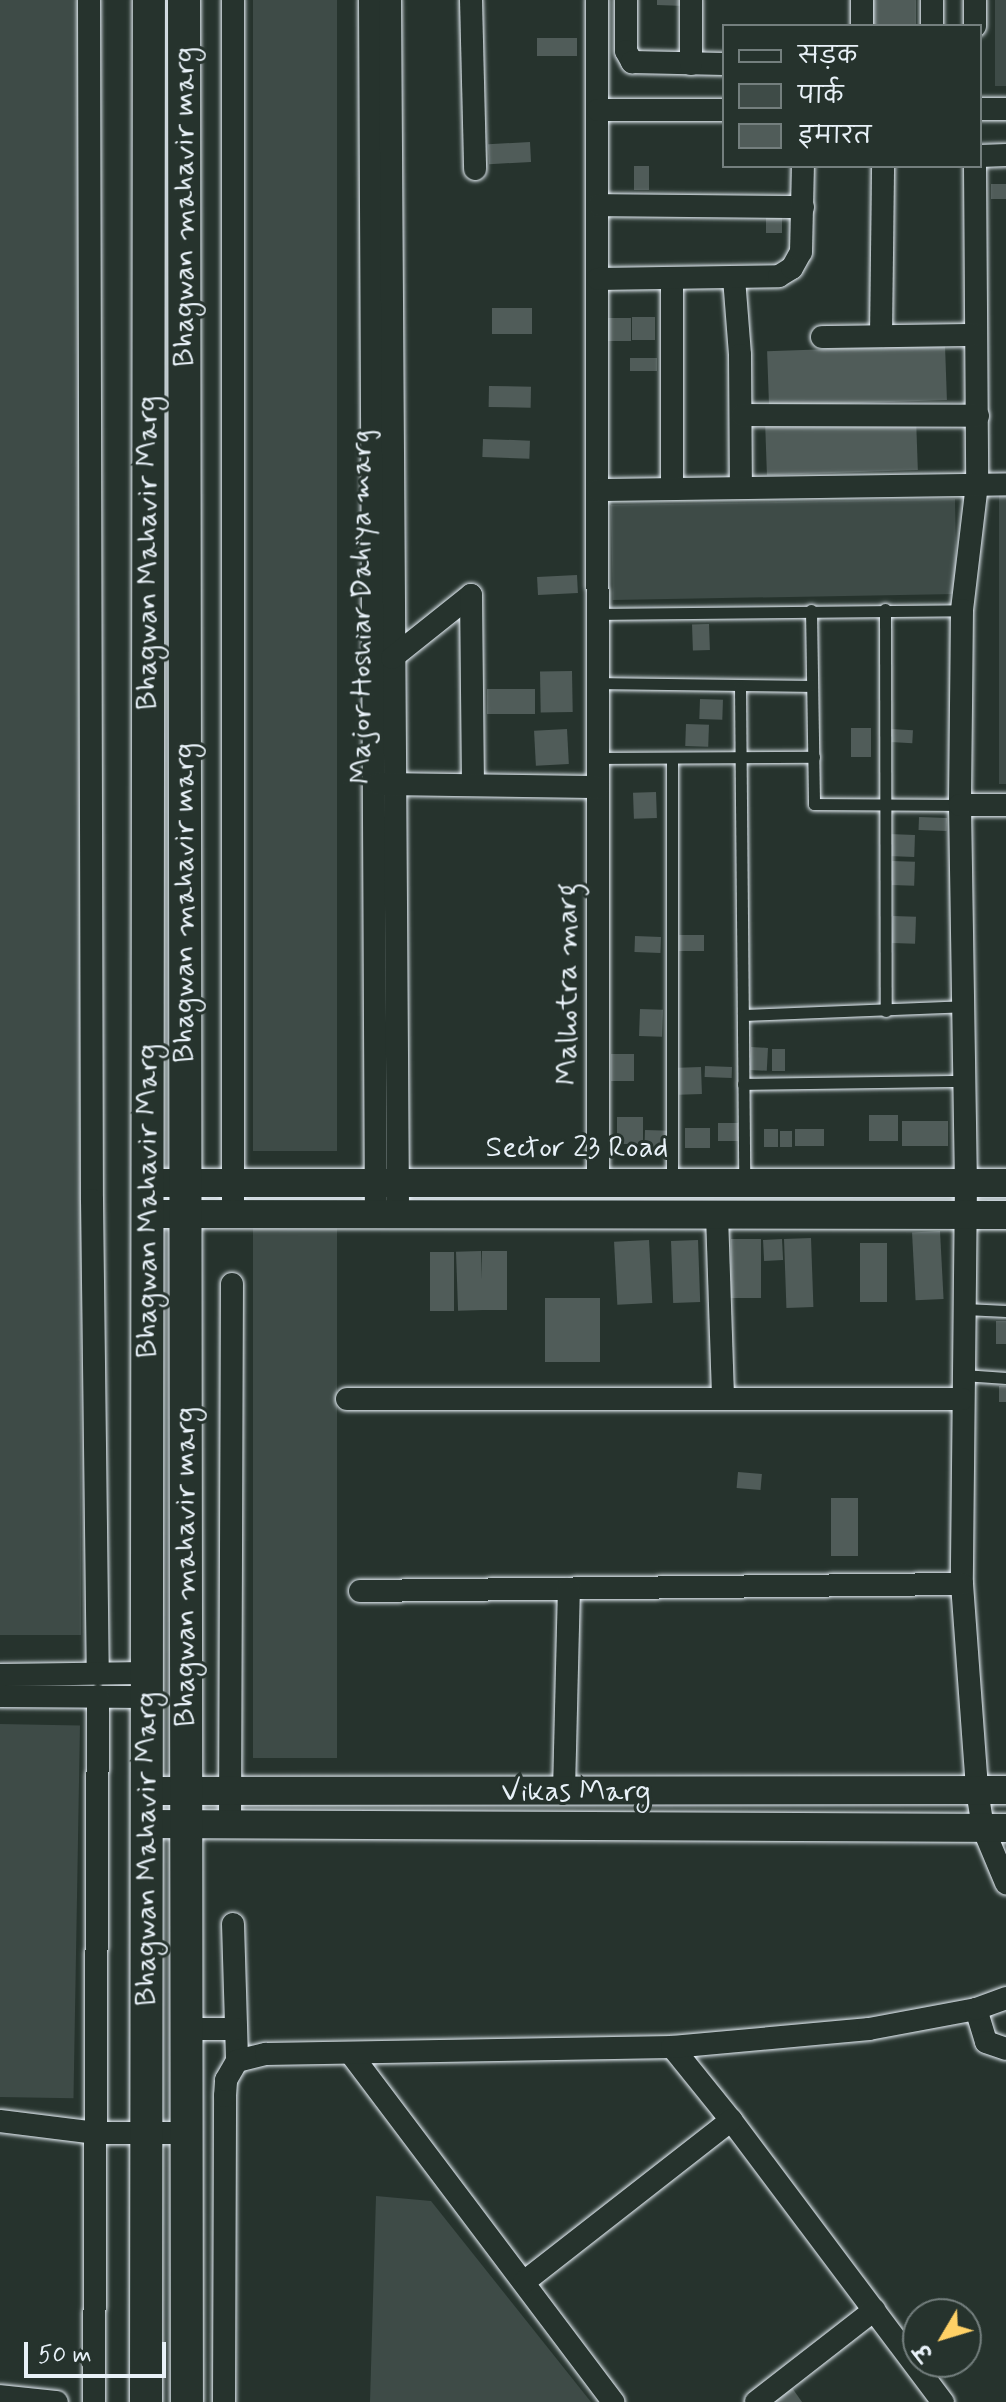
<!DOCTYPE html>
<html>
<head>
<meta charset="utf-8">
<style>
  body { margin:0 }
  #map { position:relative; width:1006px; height:2402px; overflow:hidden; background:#26332d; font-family:Mynerve,"Playpen Sans Deva",sans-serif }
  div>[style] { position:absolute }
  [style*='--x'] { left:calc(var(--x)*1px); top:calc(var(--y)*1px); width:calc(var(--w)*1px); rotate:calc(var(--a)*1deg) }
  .green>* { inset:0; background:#3e4b47; transform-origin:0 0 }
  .building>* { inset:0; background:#505c59; transform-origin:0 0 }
  .roads { filter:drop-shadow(0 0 2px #e8f1f8) drop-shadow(0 0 2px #e8f1f8) }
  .service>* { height:11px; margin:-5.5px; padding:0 5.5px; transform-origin:5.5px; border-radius:5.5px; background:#26332d }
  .minor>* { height:22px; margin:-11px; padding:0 11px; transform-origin:11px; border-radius:11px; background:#26332d }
  .tertiary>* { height:28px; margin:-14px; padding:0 14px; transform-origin:14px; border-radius:14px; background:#26332d }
  .secondary>* { height:32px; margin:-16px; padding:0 16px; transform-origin:16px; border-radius:16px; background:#26332d }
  span { translate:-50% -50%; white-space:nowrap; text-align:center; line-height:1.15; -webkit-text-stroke:6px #26332d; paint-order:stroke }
  .street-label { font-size:30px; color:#e8f1f8 }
  .legend { position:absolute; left:722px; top:24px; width:260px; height:144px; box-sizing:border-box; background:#26332d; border:2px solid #747f7e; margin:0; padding:10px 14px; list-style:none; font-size:24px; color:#e8f1f8 }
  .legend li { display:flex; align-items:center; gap:16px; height:40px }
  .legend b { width:40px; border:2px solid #747f7e }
  .north { position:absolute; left:902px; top:2298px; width:80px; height:80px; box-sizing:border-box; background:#26332d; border:2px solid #747f7e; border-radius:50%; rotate:232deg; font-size:22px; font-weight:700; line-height:32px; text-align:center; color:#e8f1f8 }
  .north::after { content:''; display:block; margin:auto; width:28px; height:36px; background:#ffd166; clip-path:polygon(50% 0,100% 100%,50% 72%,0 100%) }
  .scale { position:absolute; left:24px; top:2342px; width:142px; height:36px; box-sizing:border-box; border:4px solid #e8f1f8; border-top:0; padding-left:10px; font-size:24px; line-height:28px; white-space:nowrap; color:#e8f1f8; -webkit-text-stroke:6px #26332d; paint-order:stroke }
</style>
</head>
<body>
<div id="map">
  <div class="green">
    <div style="left:0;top:0;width:81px;height:1635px"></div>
    <div style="left:253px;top:0;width:84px;height:1151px"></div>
    <div style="left:995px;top:0;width:11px;height:86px"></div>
    <div style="left:999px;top:495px;width:7px;height:289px"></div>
    <div style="left:955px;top:499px;width:95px;height:344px;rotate:89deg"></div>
    <div style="left:253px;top:1228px;width:84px;height:530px"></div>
    <div style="left:0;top:1724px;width:80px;height:373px;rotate:1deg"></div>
    <div style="clip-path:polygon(376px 2196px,431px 2201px,591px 2402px,370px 2402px)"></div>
  </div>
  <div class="building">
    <div style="clip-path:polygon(657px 0,684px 0,684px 6px,657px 5px)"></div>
    <div style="left:872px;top:0;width:44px;height:26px"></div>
    <div style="left:537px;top:38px;width:40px;height:18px"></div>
    <div style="left:530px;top:142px;width:20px;height:42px;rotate:87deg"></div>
    <div style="left:634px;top:166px;width:15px;height:24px"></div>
    <div style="left:1006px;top:184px;width:15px;height:15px;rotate:90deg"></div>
    <div style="left:766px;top:210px;width:16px;height:23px"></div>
    <div style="left:492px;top:308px;width:40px;height:26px"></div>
    <div style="left:632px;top:317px;width:23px;height:23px"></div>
    <div style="left:607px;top:318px;width:24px;height:23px"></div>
    <div style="left:945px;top:345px;width:55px;height:178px;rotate:88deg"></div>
    <div style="left:630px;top:358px;width:27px;height:13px"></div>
    <div style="left:489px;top:386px;width:42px;height:21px;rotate:1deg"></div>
    <div style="left:916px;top:417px;width:53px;height:151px;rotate:88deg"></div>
    <div style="left:483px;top:439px;width:47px;height:18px;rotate:2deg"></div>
    <div style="left:577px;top:575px;width:18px;height:40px;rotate:87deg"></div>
    <div style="left:709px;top:624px;width:26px;height:17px;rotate:88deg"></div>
    <div style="left:572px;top:671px;width:41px;height:32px;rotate:89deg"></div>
    <div style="left:487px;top:689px;width:48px;height:25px"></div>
    <div style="left:700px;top:699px;width:23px;height:20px;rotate:2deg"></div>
    <div style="left:686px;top:724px;width:23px;height:22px;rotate:2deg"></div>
    <div style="left:851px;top:728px;width:20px;height:29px"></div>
    <div style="left:567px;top:729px;width:35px;height:33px;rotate:87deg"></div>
    <div style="left:891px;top:729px;width:22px;height:13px;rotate:3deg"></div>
    <div style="left:656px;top:792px;width:26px;height:23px;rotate:88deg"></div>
    <div style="left:919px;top:817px;width:28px;height:13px;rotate:2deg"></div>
    <div style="left:889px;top:834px;width:26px;height:22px;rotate:2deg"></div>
    <div style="left:892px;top:861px;width:23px;height:24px;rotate:2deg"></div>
    <div style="left:893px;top:916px;width:23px;height:27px;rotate:2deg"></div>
    <div style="left:679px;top:935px;width:25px;height:16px"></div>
    <div style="left:635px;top:936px;width:26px;height:16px;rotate:2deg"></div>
    <div style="left:640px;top:1009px;width:23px;height:27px;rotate:2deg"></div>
    <div style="left:751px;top:1047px;width:17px;height:23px;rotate:3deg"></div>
    <div style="left:772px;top:1049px;width:13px;height:22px"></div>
    <div style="left:611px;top:1054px;width:23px;height:27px"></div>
    <div style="left:705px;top:1066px;width:27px;height:11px;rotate:2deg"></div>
    <div style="left:701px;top:1067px;width:27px;height:23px;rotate:88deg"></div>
    <div style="left:869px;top:1115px;width:29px;height:26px"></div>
    <div style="left:617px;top:1117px;width:26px;height:27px"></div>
    <div style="left:902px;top:1121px;width:46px;height:25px"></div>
    <div style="left:718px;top:1123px;width:20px;height:18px"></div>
    <div style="left:710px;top:1128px;width:20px;height:25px;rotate:90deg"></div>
    <div style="left:764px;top:1129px;width:14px;height:18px"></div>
    <div style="left:824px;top:1129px;width:17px;height:29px;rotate:90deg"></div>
    <div style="left:645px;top:1130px;width:25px;height:17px;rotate:2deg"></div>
    <div style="left:780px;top:1131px;width:12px;height:16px"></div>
    <div style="left:940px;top:1231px;width:68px;height:28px;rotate:87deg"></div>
    <div style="left:811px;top:1238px;width:69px;height:27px;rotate:88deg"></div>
    <div style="left:731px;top:1239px;width:30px;height:59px"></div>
    <div style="left:782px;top:1239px;width:21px;height:19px;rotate:87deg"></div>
    <div style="left:649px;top:1240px;width:63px;height:35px;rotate:87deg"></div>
    <div style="left:698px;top:1240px;width:62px;height:27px;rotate:88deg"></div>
    <div style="left:860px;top:1243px;width:27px;height:59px"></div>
    <div style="left:481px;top:1251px;width:59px;height:25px;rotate:88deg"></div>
    <div style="left:482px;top:1251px;width:25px;height:59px"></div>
    <div style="left:430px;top:1252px;width:24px;height:59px"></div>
    <div style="left:545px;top:1298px;width:55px;height:64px"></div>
    <div style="left:996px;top:1321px;width:10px;height:23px"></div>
    <div style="left:999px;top:1386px;width:7px;height:16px"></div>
    <div style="left:738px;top:1472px;width:24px;height:16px;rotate:5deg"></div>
    <div style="left:831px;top:1498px;width:27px;height:58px"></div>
    <div style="clip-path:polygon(788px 2382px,802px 2402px,766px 2402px)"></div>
  </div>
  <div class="roads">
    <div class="service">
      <div style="--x:885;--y:609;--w:402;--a:89.9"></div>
      <div style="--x:811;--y:610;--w:194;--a:89.1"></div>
      <div style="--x:814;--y:804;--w:146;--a:0.4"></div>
      <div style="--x:598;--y:614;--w:364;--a:-0.6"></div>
      <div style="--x:599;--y:683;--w:211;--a:0.8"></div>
      <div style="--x:740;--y:687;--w:495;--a:89.5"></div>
      <div style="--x:600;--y:758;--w:214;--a:-0.3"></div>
      <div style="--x:743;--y:1015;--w:221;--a:-2.3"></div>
      <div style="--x:743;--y:1084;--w:221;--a:-0.8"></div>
      <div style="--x:672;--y:1181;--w:423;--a:-90"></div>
      <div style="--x:965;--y:1309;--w:41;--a:2.8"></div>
      <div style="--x:963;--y:1375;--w:43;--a:4"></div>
    </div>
    <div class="minor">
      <div style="--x:89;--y:0;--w:1200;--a:89.86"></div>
      <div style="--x:92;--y:1200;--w:474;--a:89.3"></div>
      <div style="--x:233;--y:0;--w:1214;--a:90"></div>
      <div style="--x:370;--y:0;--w:1214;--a:89.72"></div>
      <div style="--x:390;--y:0;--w:1214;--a:89.62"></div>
      <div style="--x:471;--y:0;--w:169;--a:88.6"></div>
      <div style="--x:597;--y:0;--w:1182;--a:89.95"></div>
      <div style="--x:626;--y:0;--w:51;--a:90"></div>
      <div style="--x:626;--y:51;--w:13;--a:61"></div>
      <div style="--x:632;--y:62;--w:92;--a:1.2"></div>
      <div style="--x:691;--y:0;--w:64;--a:90"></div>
      <div style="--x:862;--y:0;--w:26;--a:90"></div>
      <div style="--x:975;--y:0;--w:26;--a:90"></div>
      <div style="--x:932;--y:26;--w:26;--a:-90"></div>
      <div style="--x:980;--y:109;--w:26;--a:0"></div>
      <div style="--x:598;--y:110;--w:126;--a:0"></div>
      <div style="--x:980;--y:156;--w:26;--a:-2"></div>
      <div style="--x:975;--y:166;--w:318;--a:89.6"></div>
      <div style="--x:977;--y:484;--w:127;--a:96.8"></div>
      <div style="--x:962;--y:610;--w:195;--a:90.6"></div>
      <div style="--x:960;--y:805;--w:377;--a:89.1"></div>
      <div style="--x:966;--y:1182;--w:402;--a:90.6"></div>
      <div style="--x:962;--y:1584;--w:207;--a:85.8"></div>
      <div style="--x:977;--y:1790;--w:38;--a:81"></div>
      <div style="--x:983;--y:1828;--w:60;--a:67.3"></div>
      <div style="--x:599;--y:205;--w:204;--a:0.6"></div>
      <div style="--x:672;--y:278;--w:211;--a:90"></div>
      <div style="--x:734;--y:278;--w:77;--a:85.5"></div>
      <div style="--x:740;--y:355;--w:132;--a:89.6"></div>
      <div style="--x:598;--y:279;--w:181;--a:-0.9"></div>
      <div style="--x:779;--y:276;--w:15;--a:-32"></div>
      <div style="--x:792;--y:268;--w:18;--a:-61"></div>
      <div style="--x:801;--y:252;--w:86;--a:-88.7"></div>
      <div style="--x:881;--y:336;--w:170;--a:-89.3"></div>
      <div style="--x:822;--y:337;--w:152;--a:-0.8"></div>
      <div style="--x:742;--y:415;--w:236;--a:0.2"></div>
      <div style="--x:598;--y:490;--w:408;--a:-0.8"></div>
      <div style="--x:392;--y:658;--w:101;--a:-38.6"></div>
      <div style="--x:471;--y:595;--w:189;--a:89.4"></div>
      <div style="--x:379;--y:784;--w:219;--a:0.8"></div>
      <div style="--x:960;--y:805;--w:46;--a:0"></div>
      <div style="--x:717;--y:1215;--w:182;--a:88.1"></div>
      <div style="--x:347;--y:1399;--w:615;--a:0"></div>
      <div style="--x:360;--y:1591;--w:602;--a:-0.67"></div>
      <div style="--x:0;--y:1675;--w:147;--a:-0.8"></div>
      <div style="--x:0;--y:1696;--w:147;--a:0.4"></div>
      <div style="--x:564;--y:1791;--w:202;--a:-88.6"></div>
      <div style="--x:230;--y:1824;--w:540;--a:-89.79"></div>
      <div style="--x:233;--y:1924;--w:137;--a:88.3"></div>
      <div style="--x:976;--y:2009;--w:34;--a:73"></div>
      <div style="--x:986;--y:2042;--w:21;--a:19"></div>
      <div style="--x:186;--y:2029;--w:50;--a:0"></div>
      <div style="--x:672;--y:2047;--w:94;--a:51.1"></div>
      <div style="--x:731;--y:2120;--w:353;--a:53.1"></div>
      <div style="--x:351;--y:2054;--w:436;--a:53"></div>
      <div style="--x:0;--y:2121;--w:97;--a:7.1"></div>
      <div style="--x:96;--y:2133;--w:91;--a:0"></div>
      <div style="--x:524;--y:2282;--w:263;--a:-38"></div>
      <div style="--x:0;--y:2396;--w:57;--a:6"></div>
      <div style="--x:94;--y:2402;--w:706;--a:-89.68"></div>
      <div style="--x:224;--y:2402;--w:306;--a:-89.8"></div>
      <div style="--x:225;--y:2096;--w:16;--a:-86"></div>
      <div style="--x:226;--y:2080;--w:22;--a:-60"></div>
      <div style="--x:237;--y:2061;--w:30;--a:-14"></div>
      <div style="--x:266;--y:2054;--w:406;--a:-1"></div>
      <div style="--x:672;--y:2047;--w:198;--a:-5.2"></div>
      <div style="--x:869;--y:2029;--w:109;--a:-10.6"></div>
      <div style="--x:976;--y:2009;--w:32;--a:-20"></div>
      <div style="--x:756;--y:2402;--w:150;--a:-37.9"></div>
    </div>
    <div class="tertiary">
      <div style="--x:148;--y:1183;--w:858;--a:0"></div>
      <div style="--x:148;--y:1214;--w:858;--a:0.07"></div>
      <div style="--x:147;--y:1791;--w:859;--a:-0.07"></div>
      <div style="--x:147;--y:1824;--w:859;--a:0.27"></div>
    </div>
    <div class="secondary">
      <div style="--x:184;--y:0;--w:2402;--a:89.93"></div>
      <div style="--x:146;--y:2402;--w:2402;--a:-89.93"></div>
    </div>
  </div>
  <div class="street-label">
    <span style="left:185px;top:207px;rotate:-90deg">Bhagwan mahavir marg</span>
    <span style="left:148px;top:553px;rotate:-90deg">Bhagwan Mahavir Marg</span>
    <span style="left:362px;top:607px;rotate:-90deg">Major Hoshiar Dahiya marg</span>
    <span style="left:185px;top:903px;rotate:-90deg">Bhagwan mahavir marg</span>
    <span style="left:568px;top:984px;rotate:-90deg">Malhotra marg</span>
    <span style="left:577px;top:1148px">Sector 23 Road</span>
    <span style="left:148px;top:1201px;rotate:-90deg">Bhagwan Mahavir Marg</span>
    <span style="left:186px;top:1567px;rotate:-90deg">Bhagwan mahavir marg</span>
    <span style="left:576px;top:1792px">Vikas Marg</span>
    <span style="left:147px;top:1849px;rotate:-90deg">Bhagwan Mahavir Marg</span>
  </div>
  <ul class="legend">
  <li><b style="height:10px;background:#26332d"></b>सड़क</li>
  <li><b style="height:22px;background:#3e4b47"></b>पार्क</li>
  <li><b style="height:22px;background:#505c59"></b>इमारत</li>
  </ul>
  <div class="north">उ</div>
  <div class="scale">50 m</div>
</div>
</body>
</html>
